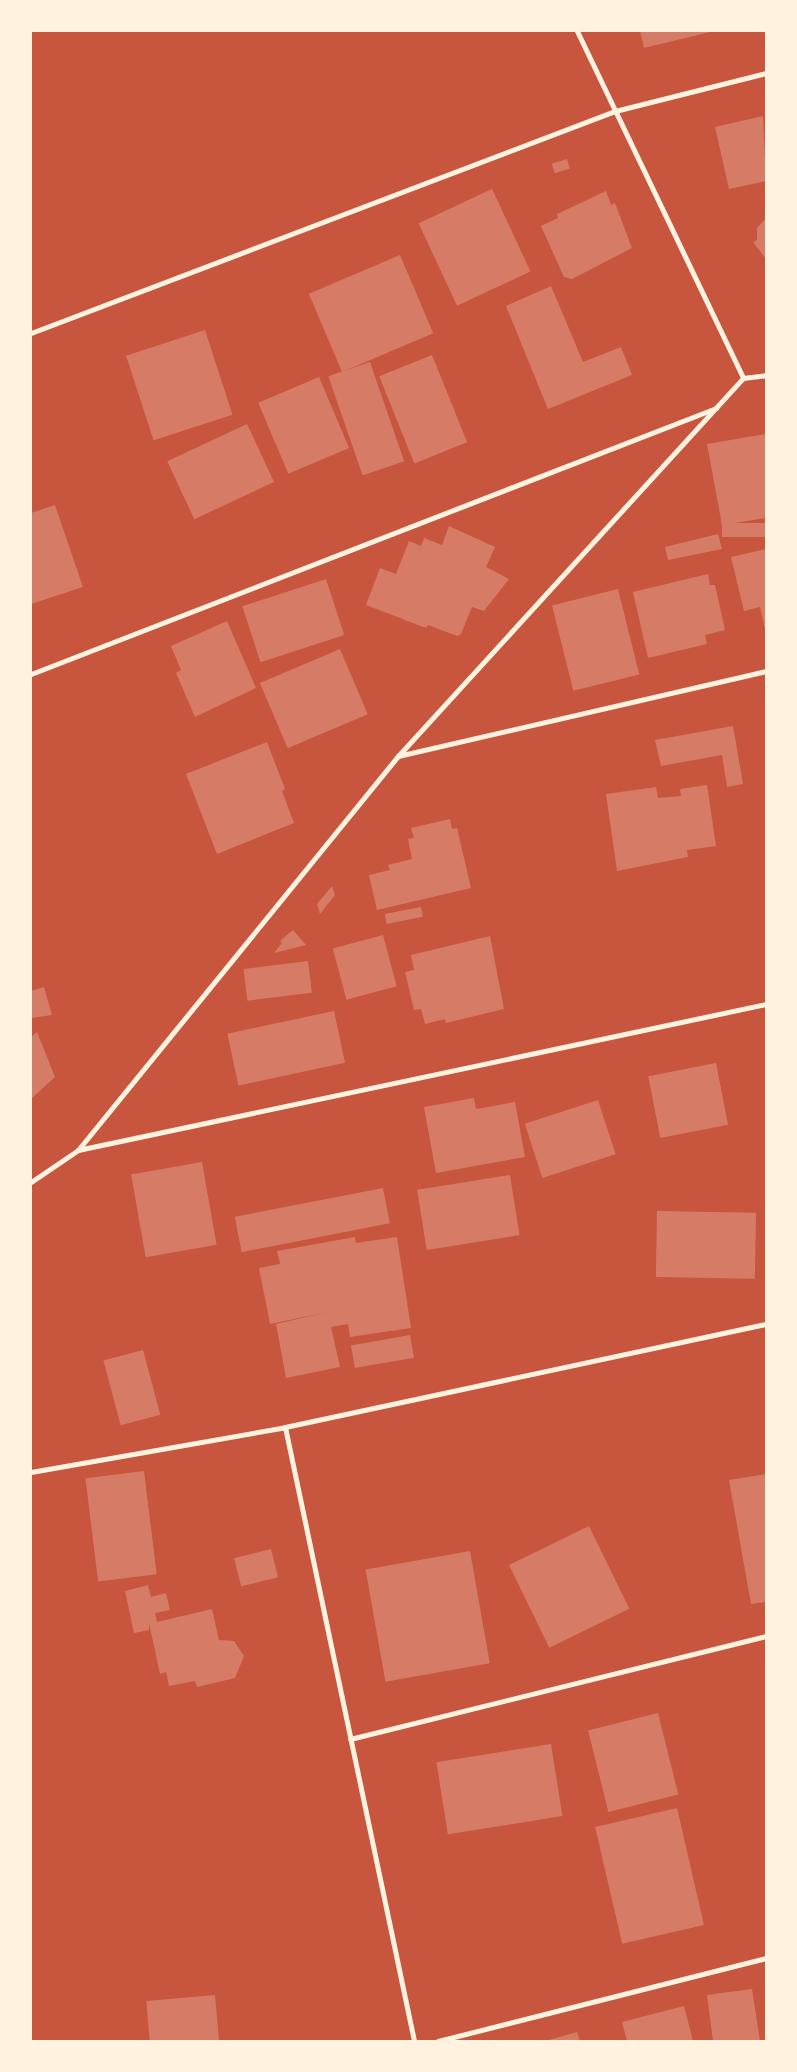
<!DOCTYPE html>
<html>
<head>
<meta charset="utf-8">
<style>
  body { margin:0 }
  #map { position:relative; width:797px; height:2072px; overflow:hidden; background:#c8553d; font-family:Overpass,sans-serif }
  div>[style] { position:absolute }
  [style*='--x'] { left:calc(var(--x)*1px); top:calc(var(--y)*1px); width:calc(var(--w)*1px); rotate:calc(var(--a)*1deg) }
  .building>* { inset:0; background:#d67c66; transform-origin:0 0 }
  .minor>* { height:5px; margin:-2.5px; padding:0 2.5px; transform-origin:2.5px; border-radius:2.5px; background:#fff3e0 }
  span { translate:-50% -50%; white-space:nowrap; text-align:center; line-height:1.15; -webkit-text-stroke:5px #fff3e0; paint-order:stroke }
  .frame { position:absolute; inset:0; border:32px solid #fff3e0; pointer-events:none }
</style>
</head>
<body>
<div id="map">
  <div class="building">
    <div style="clip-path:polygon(640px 31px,710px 31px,710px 32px,644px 48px)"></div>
    <div style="clip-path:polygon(763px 116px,766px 181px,729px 189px,715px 127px)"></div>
    <div style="left:567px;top:159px;width:10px;height:16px;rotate:73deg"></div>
    <div style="left:492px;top:189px;width:91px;height:81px;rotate:65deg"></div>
    <div style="clip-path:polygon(606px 191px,611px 205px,615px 203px,632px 248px,572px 279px,564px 277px,541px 226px,558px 218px,557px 214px)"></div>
    <div style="clip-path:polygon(766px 218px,766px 259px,753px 242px,757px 240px,757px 228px)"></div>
    <div style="left:400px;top:255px;width:85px;height:99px;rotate:67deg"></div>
    <div style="clip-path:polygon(551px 286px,583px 362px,621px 347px,632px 375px,548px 409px,506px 306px)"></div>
    <div style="left:205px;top:330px;width:89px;height:83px;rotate:72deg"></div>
    <div style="left:432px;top:355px;width:94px;height:57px;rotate:68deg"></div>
    <div style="left:370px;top:362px;width:105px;height:44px;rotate:71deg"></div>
    <div style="left:319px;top:377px;width:77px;height:66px;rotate:67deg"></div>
    <div style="left:247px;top:424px;width:64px;height:88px;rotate:65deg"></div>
    <div style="clip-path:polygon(766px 434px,766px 518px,722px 525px,707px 444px)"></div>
    <div style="clip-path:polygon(55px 505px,83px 587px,31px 604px,31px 513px)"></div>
    <div style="left:766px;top:523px;width:14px;height:44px;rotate:90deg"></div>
    <div style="clip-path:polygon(449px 526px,495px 547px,486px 567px,509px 579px,484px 611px,472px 607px,461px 634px,457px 636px,428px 625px,426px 628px,366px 605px,380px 568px,396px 574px,409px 541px,421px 546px,424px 538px,442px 545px)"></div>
    <div style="clip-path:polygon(718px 534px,722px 549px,668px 560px,665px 547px)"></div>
    <div style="clip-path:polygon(766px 549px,766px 629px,765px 629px,760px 607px,744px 611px,731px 557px)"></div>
    <div style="clip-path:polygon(708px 574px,710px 585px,715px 585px,725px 630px,705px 635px,707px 644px,648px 658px,633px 592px)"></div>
    <div style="left:326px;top:579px;width:59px;height:88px;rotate:72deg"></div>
    <div style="left:618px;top:589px;width:88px;height:68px;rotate:76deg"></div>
    <div style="clip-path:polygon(227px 621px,256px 688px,195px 717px,176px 673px,181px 670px,171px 646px)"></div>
    <div style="left:340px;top:649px;width:71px;height:87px;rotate:67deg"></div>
    <div style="clip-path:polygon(733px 726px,743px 784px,727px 787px,722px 755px,661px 766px,655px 740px)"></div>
    <div style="clip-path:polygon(267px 742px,285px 789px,282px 791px,294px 823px,217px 854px,186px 774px)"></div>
    <div style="clip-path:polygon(707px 785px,716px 846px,687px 850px,688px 857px,617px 871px,606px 794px,656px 787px,658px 798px,681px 796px,680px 789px)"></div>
    <div style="clip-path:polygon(450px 819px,452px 829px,457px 828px,471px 888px,377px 910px,369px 875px,390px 870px,388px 865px,412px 859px,408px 839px,414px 838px,411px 828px)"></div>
    <div style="clip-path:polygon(332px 886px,335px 895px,320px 914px,317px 904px)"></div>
    <div style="left:421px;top:907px;width:10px;height:37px;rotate:79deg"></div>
    <div style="clip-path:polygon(293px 930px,306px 945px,274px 953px,282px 943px,280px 941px)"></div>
    <div style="left:383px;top:935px;width:53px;height:52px;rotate:75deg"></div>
    <div style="clip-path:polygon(490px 936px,504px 1009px,446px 1023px,445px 1019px,425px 1024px,421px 1009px,414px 1010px,405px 972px,414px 970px,411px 955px)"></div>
    <div style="left:308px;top:961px;width:32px;height:65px;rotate:83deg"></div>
    <div style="clip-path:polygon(44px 987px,52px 1015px,31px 1018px,31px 991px)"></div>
    <div style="left:334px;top:1011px;width:53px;height:109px;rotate:78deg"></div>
    <div style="clip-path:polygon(37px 1032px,55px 1077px,31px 1099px,31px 1037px)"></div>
    <div style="left:716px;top:1063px;width:63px;height:69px;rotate:79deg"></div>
    <div style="clip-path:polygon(474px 1098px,476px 1109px,515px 1102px,525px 1157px,436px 1173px,424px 1107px)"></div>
    <div style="left:598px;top:1100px;width:57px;height:77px;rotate:72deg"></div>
    <div style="left:202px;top:1162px;width:84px;height:72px;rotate:80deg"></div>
    <div style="left:510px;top:1175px;width:61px;height:94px;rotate:81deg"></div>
    <div style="left:383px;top:1188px;width:36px;height:151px;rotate:79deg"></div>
    <div style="left:657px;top:1211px;width:99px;height:66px;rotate:1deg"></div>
    <div style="clip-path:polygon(355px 1237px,356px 1243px,397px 1237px,411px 1328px,350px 1337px,348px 1324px,331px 1327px,340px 1367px,286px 1378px,276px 1324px,328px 1312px,270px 1324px,259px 1268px,280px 1264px,277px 1251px)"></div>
    <div style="left:410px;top:1335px;width:23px;height:60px;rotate:80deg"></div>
    <div style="left:143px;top:1350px;width:67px;height:41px;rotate:75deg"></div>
    <div style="left:144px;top:1471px;width:104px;height:59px;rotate:83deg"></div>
    <div style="clip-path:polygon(766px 1474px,766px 1602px,751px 1604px,729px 1480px)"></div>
    <div style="left:589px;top:1526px;width:92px;height:89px;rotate:64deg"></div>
    <div style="left:271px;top:1549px;width:29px;height:38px;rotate:76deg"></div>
    <div style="left:470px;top:1551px;width:114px;height:106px;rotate:80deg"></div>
    <div style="clip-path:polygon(148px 1585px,151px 1597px,166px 1593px,170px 1610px,155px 1613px,157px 1622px,212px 1609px,219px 1640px,234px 1641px,244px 1656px,235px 1678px,197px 1687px,195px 1681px,169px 1686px,166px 1672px,160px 1674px,149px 1623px,149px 1630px,134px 1633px,125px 1591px)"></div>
    <div style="left:658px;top:1713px;width:84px;height:72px;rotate:76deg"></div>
    <div style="left:551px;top:1744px;width:73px;height:116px;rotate:81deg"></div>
    <div style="left:677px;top:1808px;width:120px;height:84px;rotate:77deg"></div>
    <div style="clip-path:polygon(752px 1989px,760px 2041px,713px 2041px,707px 1995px)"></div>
    <div style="left:215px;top:1995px;width:46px;height:69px;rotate:85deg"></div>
    <div style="clip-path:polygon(684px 2006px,693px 2041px,627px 2041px,622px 2022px)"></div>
    <div style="clip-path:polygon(577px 2032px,580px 2041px,549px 2041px,549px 2040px)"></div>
  </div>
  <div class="minor">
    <div style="--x:577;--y:31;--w:385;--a:64.4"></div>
    <div style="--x:31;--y:333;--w:625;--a:-20.81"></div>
    <div style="--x:615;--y:111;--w:156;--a:-14.1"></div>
    <div style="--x:31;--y:674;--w:735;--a:-21.22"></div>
    <div style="--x:398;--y:756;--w:378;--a:-13"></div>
    <div style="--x:78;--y:1150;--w:703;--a:-11.98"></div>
    <div style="--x:31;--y:1182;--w:57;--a:-34.2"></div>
    <div style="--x:78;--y:1150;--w:508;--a:-50.92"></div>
    <div style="--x:398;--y:756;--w:512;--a:-47.61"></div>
    <div style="--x:743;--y:378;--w:23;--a:-7"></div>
    <div style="--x:285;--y:1427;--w:627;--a:78.13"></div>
    <div style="--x:31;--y:1472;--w:258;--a:-10"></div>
    <div style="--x:285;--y:1427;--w:492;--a:-12.1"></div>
    <div style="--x:350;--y:1739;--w:429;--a:-13.9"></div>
    <div style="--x:438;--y:2041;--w:338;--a:-14.2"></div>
  </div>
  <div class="frame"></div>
</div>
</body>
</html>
